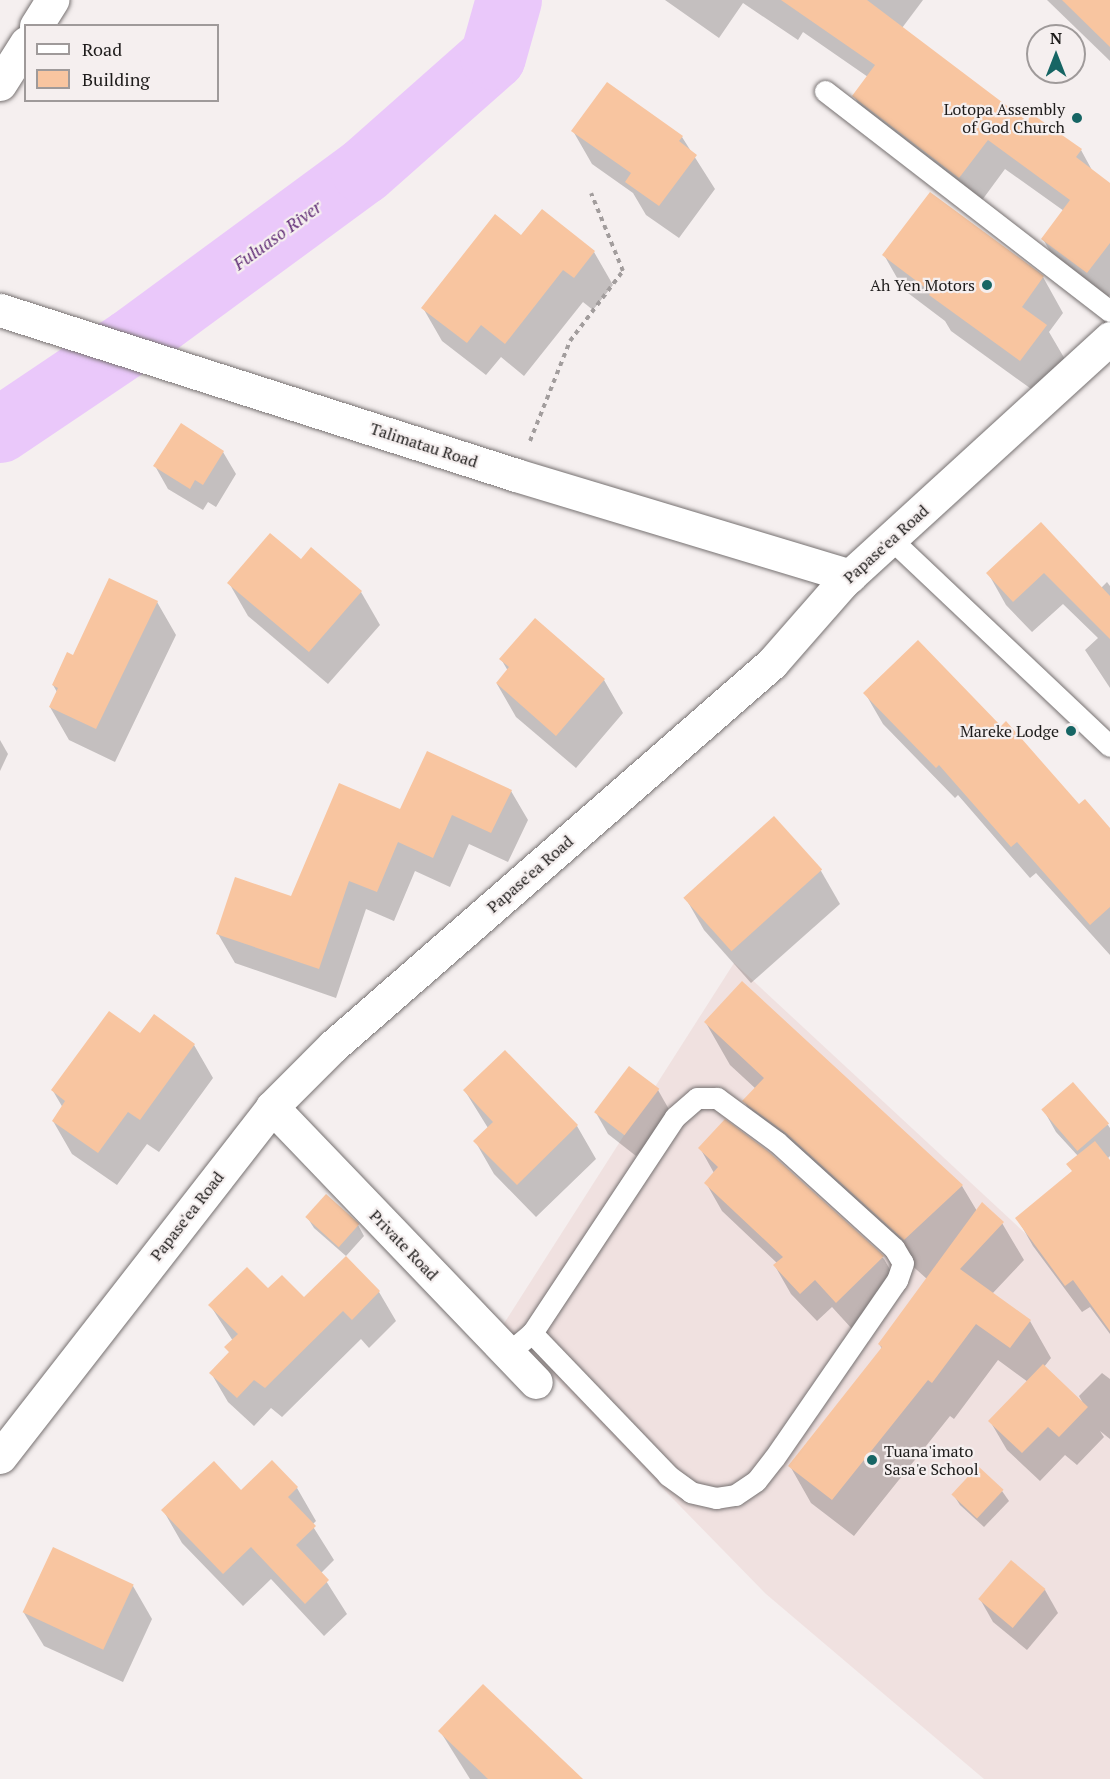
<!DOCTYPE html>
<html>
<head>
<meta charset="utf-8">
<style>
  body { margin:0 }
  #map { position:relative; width:1110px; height:1779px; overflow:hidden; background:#f5efef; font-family:"PT Serif",serif }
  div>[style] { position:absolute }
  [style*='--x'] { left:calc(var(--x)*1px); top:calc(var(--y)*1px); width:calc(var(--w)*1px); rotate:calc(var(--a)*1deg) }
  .built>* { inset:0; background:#f0e1e0 }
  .shadow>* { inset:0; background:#0003 }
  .stream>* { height:10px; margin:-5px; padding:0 5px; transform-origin:5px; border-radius:5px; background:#eac8fa }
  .river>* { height:66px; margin:-33px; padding:0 33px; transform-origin:33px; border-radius:33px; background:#eac8fa }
  .building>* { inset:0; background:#f8c5a0; transform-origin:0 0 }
  .path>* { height:4px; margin-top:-2px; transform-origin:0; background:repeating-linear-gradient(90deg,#a29d9d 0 4.5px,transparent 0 9px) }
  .roads { filter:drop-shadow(0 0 2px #767171) drop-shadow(0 0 2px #767171) }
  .lane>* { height:21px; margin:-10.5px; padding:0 10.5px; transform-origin:10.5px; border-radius:10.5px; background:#fff }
  .street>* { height:33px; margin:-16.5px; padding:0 16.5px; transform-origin:16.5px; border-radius:16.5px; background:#fff }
  .secondary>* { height:33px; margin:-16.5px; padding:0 16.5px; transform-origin:16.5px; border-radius:16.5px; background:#fff }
  .dots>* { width:16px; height:16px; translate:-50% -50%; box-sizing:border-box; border:3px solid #f5efef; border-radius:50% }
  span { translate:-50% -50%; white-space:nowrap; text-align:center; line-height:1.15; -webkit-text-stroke:4.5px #f5efef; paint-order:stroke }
  .poi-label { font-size:16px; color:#1d1b1a }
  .right { translate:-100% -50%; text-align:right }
  .left { translate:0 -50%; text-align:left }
  .street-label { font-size:16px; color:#1d1b1a }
  .water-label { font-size:18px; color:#633078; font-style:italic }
  .legend { position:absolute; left:24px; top:24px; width:195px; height:78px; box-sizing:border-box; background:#f5efef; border:2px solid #9f9a9a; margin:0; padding:8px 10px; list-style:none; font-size:18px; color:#1d1b1a }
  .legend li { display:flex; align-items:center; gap:12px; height:30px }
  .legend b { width:30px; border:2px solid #9f9a9a }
  .north { position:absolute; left:1026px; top:24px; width:60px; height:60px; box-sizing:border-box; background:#f5efef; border:2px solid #9f9a9a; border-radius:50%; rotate:0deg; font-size:16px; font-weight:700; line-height:24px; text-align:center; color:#1d1b1a }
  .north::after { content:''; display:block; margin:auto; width:21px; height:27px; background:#166564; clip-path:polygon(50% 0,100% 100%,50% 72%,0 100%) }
</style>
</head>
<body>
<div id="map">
  <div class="built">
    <div style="clip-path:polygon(734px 963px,1110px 1312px,1110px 1779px,984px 1779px,766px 1594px,503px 1325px)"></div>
  </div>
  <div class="shadow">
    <div style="clip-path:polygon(665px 0,923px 0,902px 28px,1027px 123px,1081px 150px,1093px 172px,1110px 185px,1110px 295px,1105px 302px,1060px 269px,1043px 239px,1064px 211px,1005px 169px,977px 207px,871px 126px,854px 96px,868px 77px,803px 32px,798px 40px,743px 3px,719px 38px)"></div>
    <div style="clip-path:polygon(1047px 0,1110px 0,1110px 61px)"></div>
    <div style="clip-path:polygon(573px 131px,682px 137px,715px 189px,679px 238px,646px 215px,633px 193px,592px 164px)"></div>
    <div style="clip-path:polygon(521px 237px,594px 252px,613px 285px,593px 310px,583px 302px,524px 376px,501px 357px,486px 375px,442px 341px,423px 308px)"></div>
    <div style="clip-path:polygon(884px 255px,1043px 277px,1063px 313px,1049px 332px,1066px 361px,1041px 396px,951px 331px,945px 321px,904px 290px)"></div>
    <div style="clip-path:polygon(223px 452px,236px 474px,216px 507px,208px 502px,203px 510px,168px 489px,155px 466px)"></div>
    <div style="clip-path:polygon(1041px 524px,1101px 588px,1107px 582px,1110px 586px,1110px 688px,1085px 650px,1098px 638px,1063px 604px,1032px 632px,1006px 605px,988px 573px)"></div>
    <div style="clip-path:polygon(301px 561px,361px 592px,380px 625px,328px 684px,248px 616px,229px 583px)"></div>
    <div style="clip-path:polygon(157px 602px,176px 635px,115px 762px,69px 740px,50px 707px,57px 692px,53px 685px,73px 657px)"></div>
    <div style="clip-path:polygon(535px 620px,604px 680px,623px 713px,576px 768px,516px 717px,497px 684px,508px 671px,501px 659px)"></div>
    <div style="clip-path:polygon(865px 693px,1110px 830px,1110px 955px,1036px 873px,1030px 878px,958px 795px,955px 798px,883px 724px)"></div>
    <div style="clip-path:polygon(0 740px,8px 754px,0 771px)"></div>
    <div style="clip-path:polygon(511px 791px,528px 820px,508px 862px,469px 844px,450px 887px,415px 871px,394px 921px,366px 909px,336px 998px,235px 963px,218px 934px,292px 898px,401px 811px)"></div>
    <div style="clip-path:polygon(774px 818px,821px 871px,840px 904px,751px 983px,704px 930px,685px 897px)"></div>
    <div style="clip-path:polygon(742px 983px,962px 1186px,977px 1211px,1002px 1223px,1024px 1260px,992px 1294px,1030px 1321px,1051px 1358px,1044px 1367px,1083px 1403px,1079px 1396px,1102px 1373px,1110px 1379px,1110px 1439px,1100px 1431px,1104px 1437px,1077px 1465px,1065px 1455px,1040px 1481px,1007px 1450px,990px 1421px,1028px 1382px,998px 1360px,954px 1419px,950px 1416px,854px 1536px,811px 1503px,790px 1466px,883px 1350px,879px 1344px,927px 1279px,811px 1175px,769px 1143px,744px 1101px,756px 1089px,730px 1065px,706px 1023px)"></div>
    <div style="clip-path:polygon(140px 1035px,194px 1045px,213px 1078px,159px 1152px,147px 1144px,117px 1185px,72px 1154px,53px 1121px,63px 1108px,53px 1091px)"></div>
    <div style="clip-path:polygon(504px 1052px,577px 1126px,596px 1159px,536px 1217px,494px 1174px,475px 1141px,488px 1128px,465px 1091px)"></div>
    <div style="clip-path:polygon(658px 1090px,671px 1113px,636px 1156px,608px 1134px,595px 1111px)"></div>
    <div style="clip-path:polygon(1043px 1109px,1108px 1125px,1110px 1128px,1110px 1156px,1107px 1159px,1110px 1162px,1110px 1334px,1090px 1307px,1082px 1312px,1033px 1246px,1017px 1218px,1073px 1172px,1078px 1156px,1056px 1132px)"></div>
    <div style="clip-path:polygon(700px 1148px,768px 1153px,884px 1259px,900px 1287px,853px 1330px,832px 1307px,817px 1321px,791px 1294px,775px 1266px,778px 1264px,722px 1211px,706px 1183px,714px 1173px)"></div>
    <div style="clip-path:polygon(307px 1217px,358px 1225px,364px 1236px,346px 1256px,314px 1228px)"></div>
    <div style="clip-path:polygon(346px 1258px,379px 1292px,396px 1321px,369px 1348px,361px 1339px,282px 1417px,271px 1408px,254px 1426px,228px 1402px,211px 1373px,230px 1353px,226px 1347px,233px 1341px,210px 1305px,268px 1290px,304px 1299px)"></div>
    <div style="clip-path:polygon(297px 1488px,316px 1521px,312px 1525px,334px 1560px,321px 1573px,347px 1614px,324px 1636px,271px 1579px,243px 1606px,182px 1543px,163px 1510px,241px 1492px)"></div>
    <div style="clip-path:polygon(1002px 1491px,1009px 1501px,984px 1527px,960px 1505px,953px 1494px)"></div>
    <div style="clip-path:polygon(133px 1586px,152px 1619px,123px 1682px,44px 1646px,24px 1613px)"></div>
    <div style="clip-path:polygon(1045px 1590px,1058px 1613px,1027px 1650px,993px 1622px,980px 1599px)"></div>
    <div style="clip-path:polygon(440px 1731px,581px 1779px,470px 1779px)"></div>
  </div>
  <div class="stream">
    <div style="--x:0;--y:401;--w:28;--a:26"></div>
  </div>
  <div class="river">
    <div style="--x:0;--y:430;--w:158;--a:-33.9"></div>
    <div style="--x:131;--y:342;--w:289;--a:-36.3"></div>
    <div style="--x:364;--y:171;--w:172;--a:-41.5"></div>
    <div style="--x:493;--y:57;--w:59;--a:-74.3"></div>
  </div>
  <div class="building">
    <div style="clip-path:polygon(781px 0,867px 0,1027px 121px,1032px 114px,1082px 149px,1076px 157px,1110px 183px,1110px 243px,1087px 273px,1041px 239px,1070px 200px,988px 140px,959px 178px,852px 96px,875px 65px)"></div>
    <div style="clip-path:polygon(1062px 0,1110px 0,1110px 47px)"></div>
    <div style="clip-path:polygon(607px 82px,683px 136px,679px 141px,697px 155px,659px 206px,625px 182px,631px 173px,571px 131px)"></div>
    <div style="clip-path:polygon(930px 192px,1044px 276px,1022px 307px,1047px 325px,1020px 361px,929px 295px,931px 292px,882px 255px)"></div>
    <div style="clip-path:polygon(542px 209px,595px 251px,574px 278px,563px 270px,505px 344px,481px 325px,467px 343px,421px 308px,495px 214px,521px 235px)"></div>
    <div style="clip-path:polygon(181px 423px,224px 451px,203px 485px,195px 480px,190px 489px,153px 466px)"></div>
    <div style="clip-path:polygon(1041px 522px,1110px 596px,1110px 639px,1044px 573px,1013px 602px,986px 573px)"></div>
    <div style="clip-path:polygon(270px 533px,301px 559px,311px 547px,362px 591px,309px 652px,227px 583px)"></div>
    <div style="clip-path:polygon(109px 578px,158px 601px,96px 729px,49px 707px,58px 688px,52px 685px,67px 652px,73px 655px)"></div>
    <div style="clip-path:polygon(535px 618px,605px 679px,556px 736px,496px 683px,509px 667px,499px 659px)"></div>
    <div style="clip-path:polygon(918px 640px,1001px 726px,1006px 721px,1079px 804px,1085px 799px,1110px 828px,1110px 907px,1090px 925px,1017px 842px,1011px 847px,939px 765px,936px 768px,863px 693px)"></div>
    <div style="clip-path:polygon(427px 751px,512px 790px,491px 833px,452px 815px,433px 858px,398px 842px,377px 892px,349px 881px,319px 969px,216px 934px,235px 877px,291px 896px,339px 783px,400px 809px)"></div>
    <div style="left:774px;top:816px;width:72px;height:122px;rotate:48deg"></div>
    <div style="clip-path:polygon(742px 981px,963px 1185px,904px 1240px,786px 1133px,742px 1101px,764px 1078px,704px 1022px)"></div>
    <div style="clip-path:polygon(109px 1011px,140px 1033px,154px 1014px,195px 1044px,140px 1120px,128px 1112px,98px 1153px,52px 1121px,65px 1101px,51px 1090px)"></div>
    <div style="clip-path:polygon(505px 1050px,578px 1125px,517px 1185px,473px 1141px,493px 1122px,463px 1090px)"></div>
    <div style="left:629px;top:1066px;width:38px;height:58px;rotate:37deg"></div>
    <div style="left:1073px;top:1082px;width:55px;height:42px;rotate:49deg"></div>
    <div style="clip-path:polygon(725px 1119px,769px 1152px,884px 1256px,836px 1303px,815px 1280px,800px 1294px,773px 1265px,783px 1257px,704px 1183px,718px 1167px,698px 1148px)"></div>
    <div style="clip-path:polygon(1095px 1141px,1110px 1160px,1110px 1331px,1073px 1280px,1065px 1286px,1015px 1218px,1072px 1171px,1066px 1164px)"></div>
    <div style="left:326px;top:1194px;width:45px;height:31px;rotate:42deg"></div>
    <div style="clip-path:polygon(982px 1202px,1004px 1222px,960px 1269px,1031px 1320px,1010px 1348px,976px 1324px,932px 1383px,928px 1380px,832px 1500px,788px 1466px,882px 1347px,878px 1344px)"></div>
    <div style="clip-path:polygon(346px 1256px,380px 1291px,352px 1320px,343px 1311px,265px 1388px,254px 1380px,237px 1398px,209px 1373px,229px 1352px,224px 1347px,238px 1334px,208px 1305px,247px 1267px,268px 1288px,282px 1275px,304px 1297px)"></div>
    <div style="clip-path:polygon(1043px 1364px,1088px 1407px,1059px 1437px,1048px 1427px,1022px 1453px,988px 1421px)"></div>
    <div style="clip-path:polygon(272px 1460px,298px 1487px,288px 1497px,316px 1526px,296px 1545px,329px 1580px,305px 1604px,251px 1547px,223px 1574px,161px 1510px,214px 1461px,241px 1490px)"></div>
    <div style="left:978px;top:1466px;width:35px;height:39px;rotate:43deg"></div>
    <div style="left:53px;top:1547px;width:89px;height:72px;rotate:25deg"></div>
    <div style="left:1011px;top:1560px;width:45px;height:51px;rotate:40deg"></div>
    <div style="clip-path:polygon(483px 1684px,583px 1779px,488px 1779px,438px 1731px)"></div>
  </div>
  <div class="path">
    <div style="--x:530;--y:441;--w:108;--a:-68.2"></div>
    <div style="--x:570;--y:341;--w:88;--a:-52.9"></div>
    <div style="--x:623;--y:271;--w:84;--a:-112.3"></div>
  </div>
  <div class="roads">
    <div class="lane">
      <div style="--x:825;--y:91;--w:360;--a:37.7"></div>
      <div style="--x:891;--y:539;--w:301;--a:43.4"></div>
      <div style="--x:508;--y:1353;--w:31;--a:-40"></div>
      <div style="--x:532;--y:1333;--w:259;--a:-56.5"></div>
      <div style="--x:675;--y:1117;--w:29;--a:-41"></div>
      <div style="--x:697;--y:1098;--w:20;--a:0"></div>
      <div style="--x:717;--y:1098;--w:74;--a:36.3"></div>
      <div style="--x:777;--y:1142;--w:158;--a:42.2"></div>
      <div style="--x:894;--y:1248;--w:17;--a:59"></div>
      <div style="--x:903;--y:1263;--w:18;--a:109"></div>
      <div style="--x:897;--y:1280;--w:216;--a:124.6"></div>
      <div style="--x:774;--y:1458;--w:29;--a:128"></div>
      <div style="--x:756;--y:1481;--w:25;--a:146"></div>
      <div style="--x:735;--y:1495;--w:19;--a:171"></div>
      <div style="--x:716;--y:1498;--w:26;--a:-167"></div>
      <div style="--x:691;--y:1492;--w:29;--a:-144"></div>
      <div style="--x:668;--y:1475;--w:197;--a:-133.8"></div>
    </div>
    <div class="street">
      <div style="--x:272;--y:1107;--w:381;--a:46.2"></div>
    </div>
    <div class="secondary">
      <div style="--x:36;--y:26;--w:31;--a:-58"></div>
      <div style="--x:0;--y:84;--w:49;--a:-57.6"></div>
      <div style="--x:0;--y:310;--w:542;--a:17.73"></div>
      <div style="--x:516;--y:475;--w:349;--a:16.8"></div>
      <div style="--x:0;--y:1457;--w:443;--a:-52.1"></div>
      <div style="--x:272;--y:1107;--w:86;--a:-45"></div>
      <div style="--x:333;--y:1046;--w:583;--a:-41.1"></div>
      <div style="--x:772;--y:663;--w:108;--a:-48.8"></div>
      <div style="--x:843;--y:582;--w:362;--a:-42.4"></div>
    </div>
  </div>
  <div class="dots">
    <div style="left:1077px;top:118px;background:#166564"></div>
    <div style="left:987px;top:285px;background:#166564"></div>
    <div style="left:1071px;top:731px;background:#166564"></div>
    <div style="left:872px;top:1460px;background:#166564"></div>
  </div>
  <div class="poi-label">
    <span class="right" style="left:1065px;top:118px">Lotopa Assembly<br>of God Church</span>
    <span class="right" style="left:975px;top:285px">Ah Yen Motors</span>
    <span class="right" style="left:1059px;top:731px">Mareke Lodge</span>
    <span class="left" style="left:884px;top:1460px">Tuana'imato<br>Sasa'e School</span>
  </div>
  <div class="street-label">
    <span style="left:424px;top:445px;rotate:18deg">Talimatau Road</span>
    <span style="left:886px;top:544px;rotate:-42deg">Papase'ea Road</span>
    <span style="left:530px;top:874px;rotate:-41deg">Papase'ea Road</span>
    <span style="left:187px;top:1216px;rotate:-52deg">Papase'ea Road</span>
    <span style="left:404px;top:1245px;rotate:46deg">Private Road</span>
  </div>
  <div class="water-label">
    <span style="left:277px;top:235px;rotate:-36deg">Fuluaso River</span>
  </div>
  <ul class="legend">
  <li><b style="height:8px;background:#fff"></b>Road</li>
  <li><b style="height:16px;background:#f8c5a0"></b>Building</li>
  </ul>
  <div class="north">N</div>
</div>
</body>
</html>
